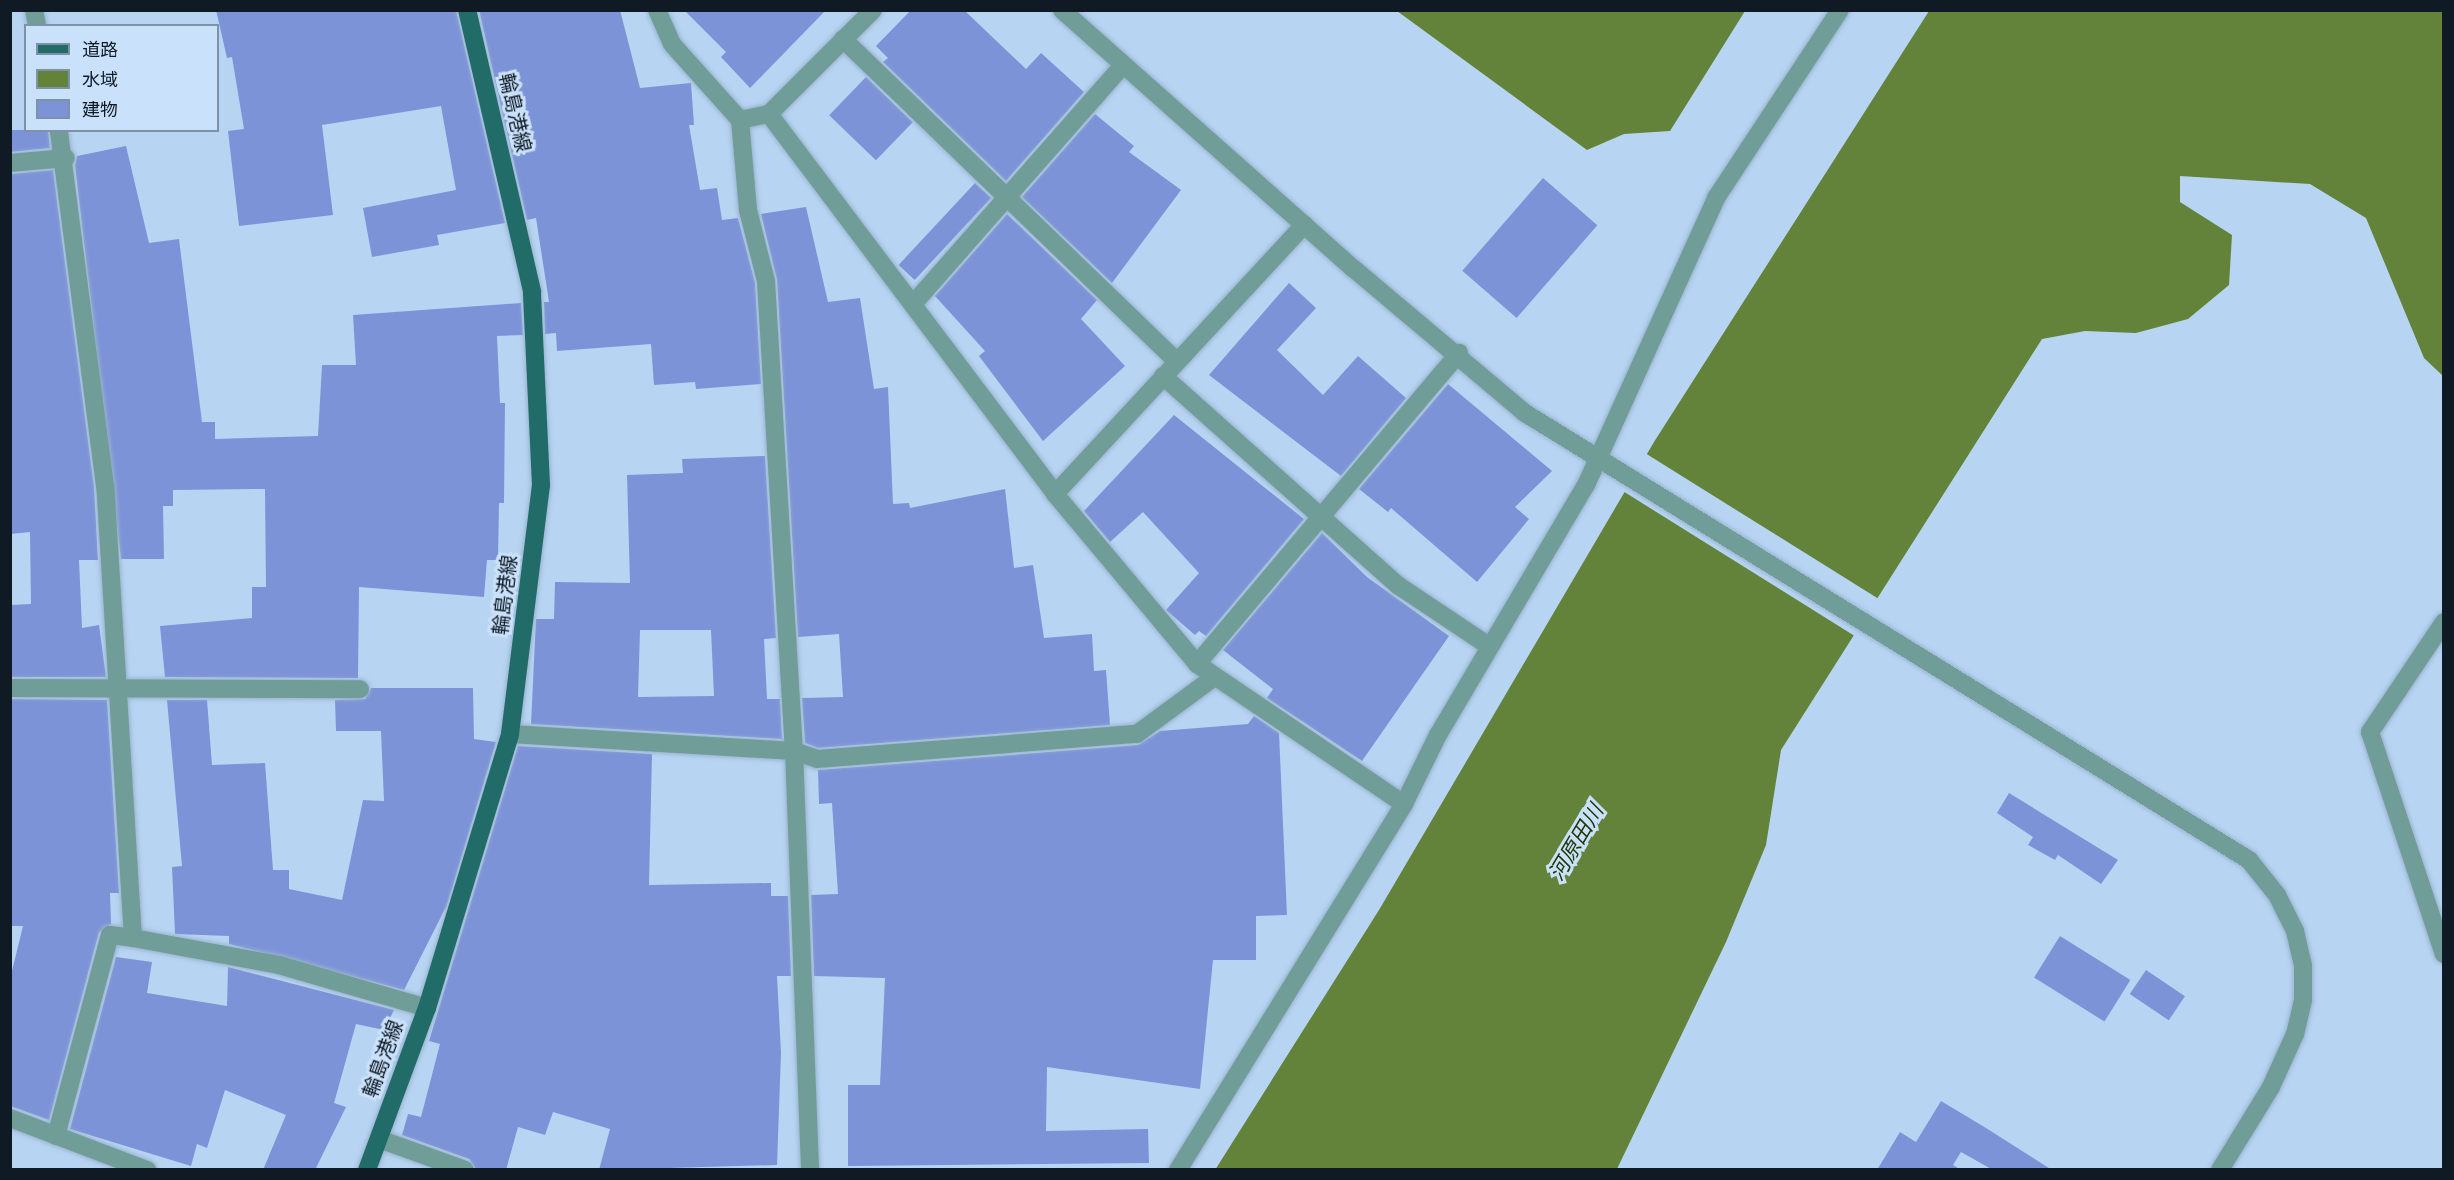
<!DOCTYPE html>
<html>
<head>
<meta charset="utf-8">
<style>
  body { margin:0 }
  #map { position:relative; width:2454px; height:1180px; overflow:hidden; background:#b7d5f3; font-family:Spectral,"Noto Sans JP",serif }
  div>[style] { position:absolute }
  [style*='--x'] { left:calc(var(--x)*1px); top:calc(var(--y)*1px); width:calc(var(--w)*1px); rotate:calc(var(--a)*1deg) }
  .water>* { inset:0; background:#63833b }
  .pier>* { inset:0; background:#b7d5f3; transform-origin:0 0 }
  .building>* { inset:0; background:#7c93d8; transform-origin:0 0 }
  .roads { filter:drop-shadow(0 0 2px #99b3ce) drop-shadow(0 0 2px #99b3ce) }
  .minor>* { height:18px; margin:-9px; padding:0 9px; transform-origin:9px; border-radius:9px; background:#719d99 }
  .major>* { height:18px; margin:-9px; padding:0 9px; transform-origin:9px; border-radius:9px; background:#216c68 }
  span { translate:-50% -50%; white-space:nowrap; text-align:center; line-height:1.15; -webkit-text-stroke:6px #c9e1fa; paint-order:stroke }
  .street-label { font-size:20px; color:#101a25 }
  .water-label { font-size:21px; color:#1f3400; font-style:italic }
  .frame { position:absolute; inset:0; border:12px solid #101a25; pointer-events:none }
  .legend { position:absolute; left:24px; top:24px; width:195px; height:108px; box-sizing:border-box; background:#c9e1fa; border:2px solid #7f91a5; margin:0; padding:8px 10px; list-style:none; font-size:18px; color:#101a25 }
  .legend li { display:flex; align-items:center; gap:12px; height:30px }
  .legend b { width:30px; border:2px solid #7f91a5 }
</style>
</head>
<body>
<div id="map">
  <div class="water">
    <div style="clip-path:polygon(1397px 11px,1745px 11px,1670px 131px,1624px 134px,1587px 150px)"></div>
    <div style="clip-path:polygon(1929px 11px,2443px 11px,2443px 376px,2424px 358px,2366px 218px,2310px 184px,2180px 176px,2180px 202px,2232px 235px,2229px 285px,2188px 319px,2136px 333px,2085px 331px,2042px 339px,1781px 750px,1766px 845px,1726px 942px,1617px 1169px,1215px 1170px,1379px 910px,1654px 442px)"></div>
  </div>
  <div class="pier">
    <div style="left:1645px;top:453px;width:279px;height:44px;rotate:32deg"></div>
  </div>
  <div class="building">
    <div style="clip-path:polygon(216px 10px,456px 10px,505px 223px,437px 235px,439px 245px,372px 257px,363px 208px,456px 190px,441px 106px,322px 125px,333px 215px,239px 226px,228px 131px,244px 129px,232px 57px,227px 58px)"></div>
    <div style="clip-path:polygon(479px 10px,620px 10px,640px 88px,691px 83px,694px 125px,689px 125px,700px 190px,717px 188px,722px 220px,738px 218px,755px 283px,761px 384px,696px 389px,695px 382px,654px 385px,651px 344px,557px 351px,556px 333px,545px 334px,544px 302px,549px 302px,536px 218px,527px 220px)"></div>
    <div style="clip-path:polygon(684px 10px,826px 10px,750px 88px,721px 57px,726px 52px)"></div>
    <div style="clip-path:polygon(911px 10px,964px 10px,1026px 69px,1041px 53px,1084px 92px,1006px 181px,883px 62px,888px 58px,876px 46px)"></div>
    <div style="left:866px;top:77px;width:65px;height:53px;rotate:44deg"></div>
    <div style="clip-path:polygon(1095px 114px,1134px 146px,1129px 152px,1181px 190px,1112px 283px,1022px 197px)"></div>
    <div style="clip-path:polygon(10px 130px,48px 130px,50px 148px,10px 152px)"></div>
    <div style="clip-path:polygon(126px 146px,149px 243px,179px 239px,202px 422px,215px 422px,215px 439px,318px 436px,322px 365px,356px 365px,353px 315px,521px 303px,523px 335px,497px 336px,500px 403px,505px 403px,504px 503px,499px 503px,498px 560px,487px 560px,484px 597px,359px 587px,358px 678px,165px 677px,160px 626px,252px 618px,252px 587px,266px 587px,265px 489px,173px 490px,173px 506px,163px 506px,164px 559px,121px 559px,75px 165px,77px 156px)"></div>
    <div style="clip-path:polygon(53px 170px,94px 487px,98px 560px,79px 560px,82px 628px,99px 625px,106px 677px,10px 677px,10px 605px,31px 604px,30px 532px,10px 534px,10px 174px)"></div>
    <div style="left:1543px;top:178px;width:72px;height:123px;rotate:41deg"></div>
    <div style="left:975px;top:183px;width:22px;height:112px;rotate:43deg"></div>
    <div style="clip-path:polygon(806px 207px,828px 302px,860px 298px,874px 389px,888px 387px,893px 504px,909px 503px,910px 508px,1005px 489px,1014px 568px,1033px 565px,1044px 638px,1092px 634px,1094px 671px,1106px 670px,1110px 725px,818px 748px,805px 743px,802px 698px,843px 697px,839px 634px,798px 637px,777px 280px,761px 214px)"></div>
    <div style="clip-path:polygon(1007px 214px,1097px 300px,1081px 319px,1125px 366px,1043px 441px,979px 356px,985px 351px,935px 296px)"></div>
    <div style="clip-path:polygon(1289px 283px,1316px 308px,1277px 350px,1323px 395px,1358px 356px,1406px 398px,1341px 476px,1209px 375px)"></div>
    <div style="clip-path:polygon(1448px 384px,1552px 471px,1515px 507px,1529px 519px,1477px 582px,1391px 508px,1388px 512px,1359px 489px)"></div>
    <div style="clip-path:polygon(1174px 415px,1304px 519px,1206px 636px,1199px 631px,1195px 635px,1166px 610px,1199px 573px,1143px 512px,1110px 542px,1084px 511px)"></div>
    <div style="clip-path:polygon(evenodd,765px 456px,776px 638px,764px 639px,767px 699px,780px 699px,782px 739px,531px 724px,536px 619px,554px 619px,555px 582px,630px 583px,627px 475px,683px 473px,682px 459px,765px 456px,640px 630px,711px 630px,714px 696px,638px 697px,640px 630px)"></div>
    <div style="clip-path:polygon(1322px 533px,1367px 577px,1449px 636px,1362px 761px,1267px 698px,1273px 689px,1223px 650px)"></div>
    <div style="clip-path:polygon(371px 688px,473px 688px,474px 739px,496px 742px,447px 905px,404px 990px,229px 944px,229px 936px,175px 934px,172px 867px,182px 866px,167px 700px,207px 700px,212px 765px,265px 763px,273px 870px,289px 870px,289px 889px,342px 900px,363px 800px,384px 801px,381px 731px,336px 731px,335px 700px,365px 699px)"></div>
    <div style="clip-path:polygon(10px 699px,107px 700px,119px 893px,110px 893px,111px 924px,99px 932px,49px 1120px,10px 1106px,10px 979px,23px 926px,10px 926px)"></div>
    <div style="clip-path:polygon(1254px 716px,1279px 733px,1287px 915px,1256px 916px,1256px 960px,1213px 960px,1200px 1089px,1047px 1067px,1046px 1131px,1148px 1129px,1149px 1163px,848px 1166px,848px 1085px,880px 1085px,885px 978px,814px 976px,811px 895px,838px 894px,832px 803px,819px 804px,818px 770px,1138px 745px,1160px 731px,1248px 724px)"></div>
    <div style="clip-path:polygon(518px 746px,652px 754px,649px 885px,771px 883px,771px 896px,788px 896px,791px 976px,777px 976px,781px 1053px,777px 1165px,599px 1170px,610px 1129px,553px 1112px,545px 1135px,518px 1127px,506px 1170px,476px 1170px,469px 1159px,402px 1135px,408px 1114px,421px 1117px,440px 1044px,429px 1041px)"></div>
    <div style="clip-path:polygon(2009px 793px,2118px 860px,2101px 884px,2058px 855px,2055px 860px,2028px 845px,2033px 837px,1997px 813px)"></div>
    <div style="left:2060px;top:936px;width:83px;height:49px;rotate:32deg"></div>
    <div style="clip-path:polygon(116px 957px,152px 962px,147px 993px,227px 1006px,228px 967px,394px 1010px,384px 1030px,356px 1024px,334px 1103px,346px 1107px,315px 1170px,263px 1170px,286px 1115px,225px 1090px,207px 1148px,197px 1144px,191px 1166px,70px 1129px)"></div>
    <div style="left:2146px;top:970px;width:47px;height:29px;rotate:34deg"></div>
    <div style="clip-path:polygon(1941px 1101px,1986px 1128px,2052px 1170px,1993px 1170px,1961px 1152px,1953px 1165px,1961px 1170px,1877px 1170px,1900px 1132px,1916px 1142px)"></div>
  </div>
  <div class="roads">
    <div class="minor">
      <div style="--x:34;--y:10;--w:16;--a:79"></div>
      <div style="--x:657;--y:10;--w:37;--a:66"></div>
      <div style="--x:672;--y:44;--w:102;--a:48.2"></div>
      <div style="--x:740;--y:120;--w:90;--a:84.9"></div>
      <div style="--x:748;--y:210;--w:73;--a:75.8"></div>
      <div style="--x:766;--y:281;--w:471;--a:86.6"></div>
      <div style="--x:794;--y:751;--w:419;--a:87.8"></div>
      <div style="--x:1062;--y:10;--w:390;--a:41.6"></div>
      <div style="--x:1354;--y:269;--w:224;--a:40.1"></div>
      <div style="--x:1525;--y:413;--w:851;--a:31.69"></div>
      <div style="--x:2249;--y:860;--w:45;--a:51.3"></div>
      <div style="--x:2277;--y:895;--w:40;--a:63.4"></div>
      <div style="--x:2295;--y:931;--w:36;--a:77"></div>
      <div style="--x:2303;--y:966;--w:34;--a:90"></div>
      <div style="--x:2303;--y:1000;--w:35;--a:103"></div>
      <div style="--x:2295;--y:1034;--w:58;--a:114.4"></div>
      <div style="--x:2271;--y:1087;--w:97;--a:121.6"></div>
      <div style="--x:843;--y:39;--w:462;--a:44"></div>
      <div style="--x:769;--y:114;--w:476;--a:53"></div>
      <div style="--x:1055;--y:494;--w:222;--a:50.1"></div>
      <div style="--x:1197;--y:664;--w:250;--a:34.1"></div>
      <div style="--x:740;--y:120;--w:30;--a:-12"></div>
      <div style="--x:769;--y:114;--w:147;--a:-45"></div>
      <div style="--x:10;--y:163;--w:56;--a:-5.1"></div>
      <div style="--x:914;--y:303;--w:317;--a:-48.7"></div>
      <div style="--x:1163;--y:376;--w:316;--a:41.7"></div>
      <div style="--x:1399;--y:586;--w:108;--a:33.7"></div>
      <div style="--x:1055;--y:494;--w:367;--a:-47.2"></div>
      <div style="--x:2444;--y:622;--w:133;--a:123.9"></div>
      <div style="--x:2370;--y:732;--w:234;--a:71.6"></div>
      <div style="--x:1197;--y:664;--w:407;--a:-49.9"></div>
      <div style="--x:10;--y:688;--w:350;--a:0.2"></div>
      <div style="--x:510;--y:734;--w:285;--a:3.4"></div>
      <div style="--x:794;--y:751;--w:24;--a:19"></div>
      <div style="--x:817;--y:759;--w:321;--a:-4.5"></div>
      <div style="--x:1137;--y:734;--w:93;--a:-36.3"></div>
      <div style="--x:133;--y:938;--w:148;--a:10.5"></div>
      <div style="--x:279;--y:965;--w:154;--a:16.2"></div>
      <div style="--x:10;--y:1118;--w:147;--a:20.8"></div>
      <div style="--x:56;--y:1136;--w:208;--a:-75"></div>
      <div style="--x:110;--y:935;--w:23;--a:7"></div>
      <div style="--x:133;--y:938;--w:453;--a:-93.5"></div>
      <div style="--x:105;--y:486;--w:359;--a:-97.4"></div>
      <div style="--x:379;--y:1139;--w:91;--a:19.8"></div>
      <div style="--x:1178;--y:1170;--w:430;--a:-58.3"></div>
      <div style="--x:1404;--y:804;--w:77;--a:-63.8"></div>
      <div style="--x:1438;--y:735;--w:291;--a:-59.4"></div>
      <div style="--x:1586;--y:485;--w:315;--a:-65.6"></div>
      <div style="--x:1716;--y:198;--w:225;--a:-56.6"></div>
    </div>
    <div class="major">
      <div style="--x:367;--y:1170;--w:173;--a:-69.7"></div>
      <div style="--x:427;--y:1008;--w:286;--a:-73.1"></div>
      <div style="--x:510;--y:734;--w:251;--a:-82.9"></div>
      <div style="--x:541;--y:485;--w:194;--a:-92.7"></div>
      <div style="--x:532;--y:291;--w:288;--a:-103"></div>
    </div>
  </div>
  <div class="street-label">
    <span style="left:514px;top:113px;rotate:77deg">輪島港線</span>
    <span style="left:506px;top:595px;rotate:-83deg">輪島港線</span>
    <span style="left:384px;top:1059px;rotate:-70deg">輪島港線</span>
  </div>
  <div class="water-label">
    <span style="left:1577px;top:843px;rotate:-59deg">河原田川</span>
  </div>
  <div class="frame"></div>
  <ul class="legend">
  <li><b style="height:8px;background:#216c68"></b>道路</li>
  <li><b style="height:16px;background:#63833b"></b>水域</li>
  <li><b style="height:16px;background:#7c93d8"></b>建物</li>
  </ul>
</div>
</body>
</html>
